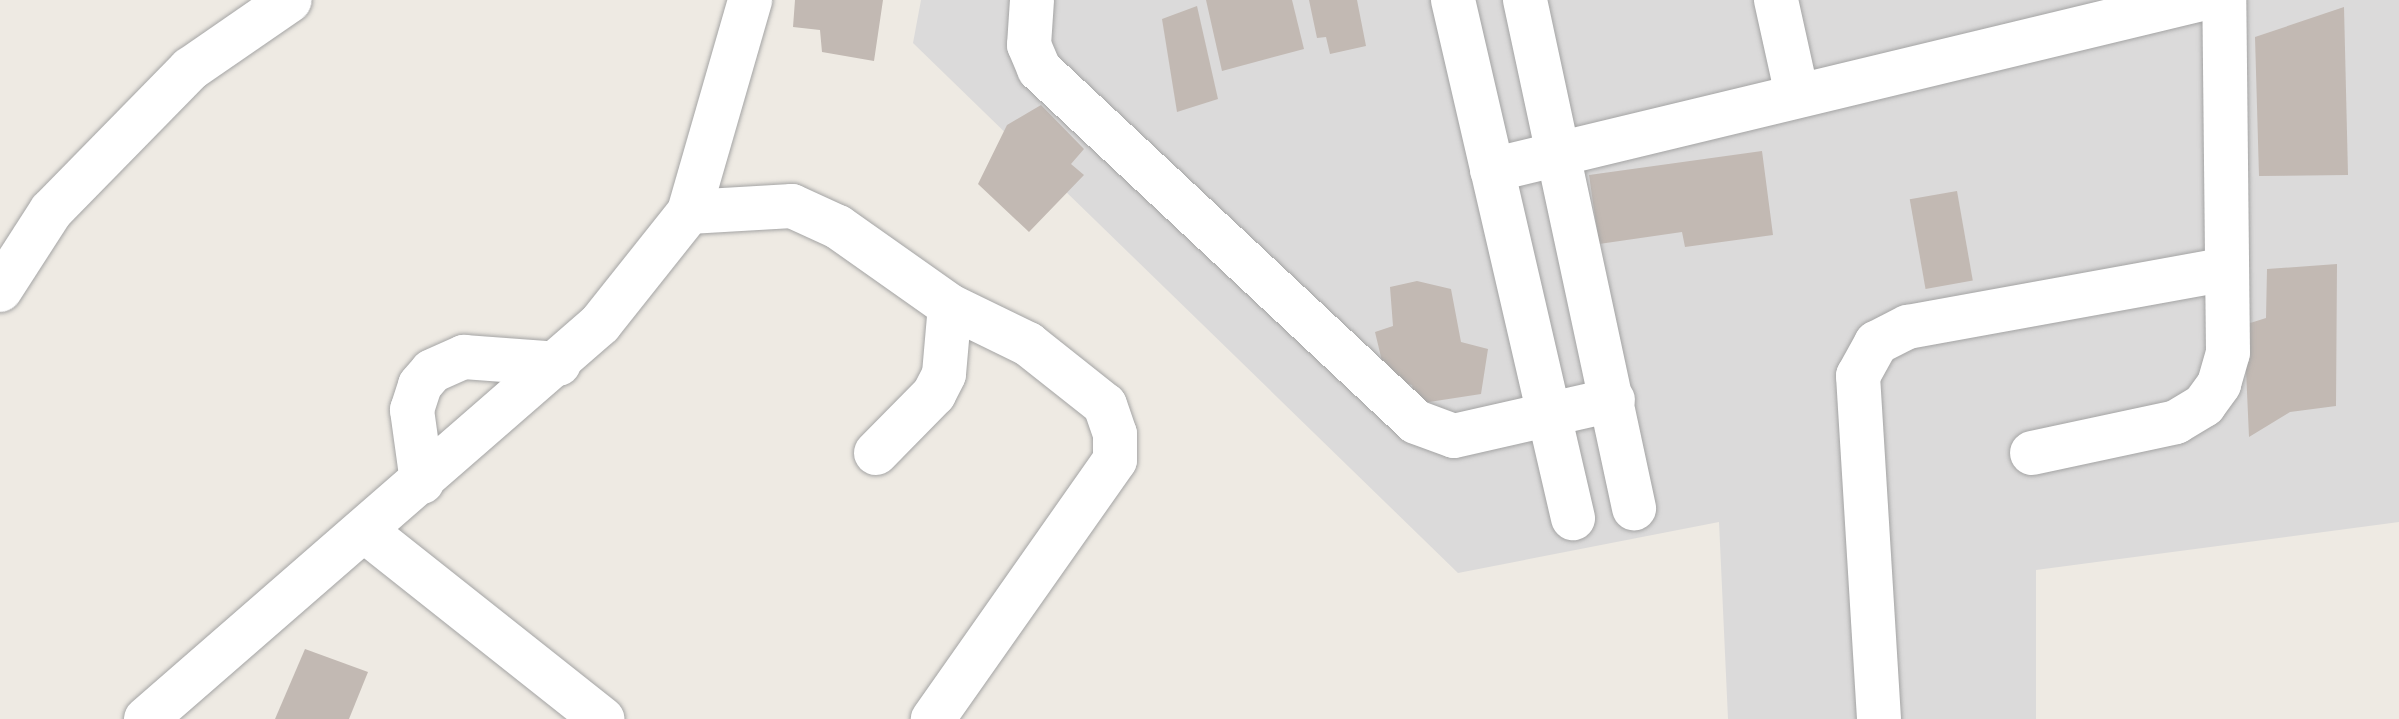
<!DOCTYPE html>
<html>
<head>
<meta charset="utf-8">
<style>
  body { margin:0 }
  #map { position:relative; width:2399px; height:719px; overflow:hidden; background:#eeeae3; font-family:Ubuntu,sans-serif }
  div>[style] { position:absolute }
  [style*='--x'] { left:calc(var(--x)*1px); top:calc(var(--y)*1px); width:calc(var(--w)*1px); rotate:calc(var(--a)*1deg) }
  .residential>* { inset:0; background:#dbdada }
  .building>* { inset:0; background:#c2b9b3; transform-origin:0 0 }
  .roads { filter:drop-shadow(0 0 2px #a4a4a4) drop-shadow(0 0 2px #a4a4a4) }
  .minor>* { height:44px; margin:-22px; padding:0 22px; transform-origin:22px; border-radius:22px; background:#fff }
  span { translate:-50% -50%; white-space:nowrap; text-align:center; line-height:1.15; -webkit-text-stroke:6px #fff; paint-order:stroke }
</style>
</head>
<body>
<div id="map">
  <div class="residential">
    <div style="clip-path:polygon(921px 0,2399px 0,2399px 522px,2036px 570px,2036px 719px,1728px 719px,1719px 522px,1458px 573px,913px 43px)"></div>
  </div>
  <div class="building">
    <div style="clip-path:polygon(795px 0,883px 0,874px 61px,822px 52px,820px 30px,793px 27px)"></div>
    <div style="clip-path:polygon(1206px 0,1292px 0,1304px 49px,1222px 71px)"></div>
    <div style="clip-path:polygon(1309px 0,1357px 0,1366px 46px,1330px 54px,1326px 37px,1317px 38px)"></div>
    <div style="clip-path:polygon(1197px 6px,1218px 99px,1177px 112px,1162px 19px)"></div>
    <div style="clip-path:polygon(2344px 7px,2348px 175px,2259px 176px,2255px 37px)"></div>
    <div style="clip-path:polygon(1041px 105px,1084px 149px,1071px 164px,1084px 175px,1029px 232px,978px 184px,1007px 125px)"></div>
    <div style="clip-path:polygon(1762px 151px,1773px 235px,1685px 247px,1682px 232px,1599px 244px,1589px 175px)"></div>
    <div style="left:1957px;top:191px;width:91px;height:48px;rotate:80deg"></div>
    <div style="clip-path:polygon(2337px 264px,2336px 406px,2290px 412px,2249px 437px,2244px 325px,2266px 318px,2267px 269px)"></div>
    <div style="clip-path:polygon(1417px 281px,1451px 289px,1461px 342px,1488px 349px,1481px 394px,1416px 404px,1412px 385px,1386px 378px,1375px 332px,1393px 326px,1390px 287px)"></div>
    <div style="clip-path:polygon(305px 649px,368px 672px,349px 719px,275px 719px)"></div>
  </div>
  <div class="roads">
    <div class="minor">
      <div style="--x:1032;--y:0;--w:45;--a:93.8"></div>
      <div style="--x:1029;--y:45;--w:26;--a:67"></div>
      <div style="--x:1039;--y:69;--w:516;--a:43.12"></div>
      <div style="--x:1416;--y:422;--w:40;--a:20.2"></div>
      <div style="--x:1454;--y:436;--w:163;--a:-12.8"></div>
      <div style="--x:1453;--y:0;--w:532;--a:76.96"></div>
      <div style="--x:1525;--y:0;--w:520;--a:77.89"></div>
      <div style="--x:1776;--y:0;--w:97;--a:77.5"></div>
      <div style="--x:1492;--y:170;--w:725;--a:-13.56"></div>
      <div style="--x:689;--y:212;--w:103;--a:-3.3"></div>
      <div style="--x:792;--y:206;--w:51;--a:24.5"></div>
      <div style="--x:838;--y:227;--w:137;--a:35.2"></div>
      <div style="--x:950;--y:306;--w:87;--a:26"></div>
      <div style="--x:1028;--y:344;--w:98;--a:38.4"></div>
      <div style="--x:1105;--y:405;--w:31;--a:71"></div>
      <div style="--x:1115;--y:434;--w:26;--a:90"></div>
      <div style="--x:1115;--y:460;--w:317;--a:125.1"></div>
      <div style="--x:0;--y:290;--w:94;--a:-57.2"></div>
      <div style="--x:51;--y:211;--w:199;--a:-45.6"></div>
      <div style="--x:190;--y:69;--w:121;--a:-34.6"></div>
      <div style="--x:876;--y:453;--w:83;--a:-45.5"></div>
      <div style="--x:934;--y:394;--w:22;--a:-63"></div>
      <div style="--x:944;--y:374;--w:68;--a:-85"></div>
      <div style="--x:2032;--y:453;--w:147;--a:-12.1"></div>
      <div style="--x:2176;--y:422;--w:33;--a:-31"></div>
      <div style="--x:2204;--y:405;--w:26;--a:-54"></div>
      <div style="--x:2219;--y:384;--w:32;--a:-74"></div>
      <div style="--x:2228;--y:353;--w:353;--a:-90.6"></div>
      <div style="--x:422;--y:482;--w:73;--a:-97.9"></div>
      <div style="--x:412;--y:410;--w:26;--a:-72"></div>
      <div style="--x:420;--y:385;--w:18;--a:-49"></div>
      <div style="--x:432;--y:371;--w:35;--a:-24"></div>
      <div style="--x:464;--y:357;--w:95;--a:4.2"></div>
      <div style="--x:365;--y:531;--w:303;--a:38.4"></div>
      <div style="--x:146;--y:719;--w:602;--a:-41.02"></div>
      <div style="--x:600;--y:324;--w:143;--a:-51.5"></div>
      <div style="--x:689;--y:212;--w:221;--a:-73.9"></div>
      <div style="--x:1879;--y:719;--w:344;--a:-93.5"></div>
      <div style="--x:1858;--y:376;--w:38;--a:-61"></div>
      <div style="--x:1876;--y:343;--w:36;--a:-27"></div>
      <div style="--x:1908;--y:327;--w:323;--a:-10.3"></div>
    </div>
  </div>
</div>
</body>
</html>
